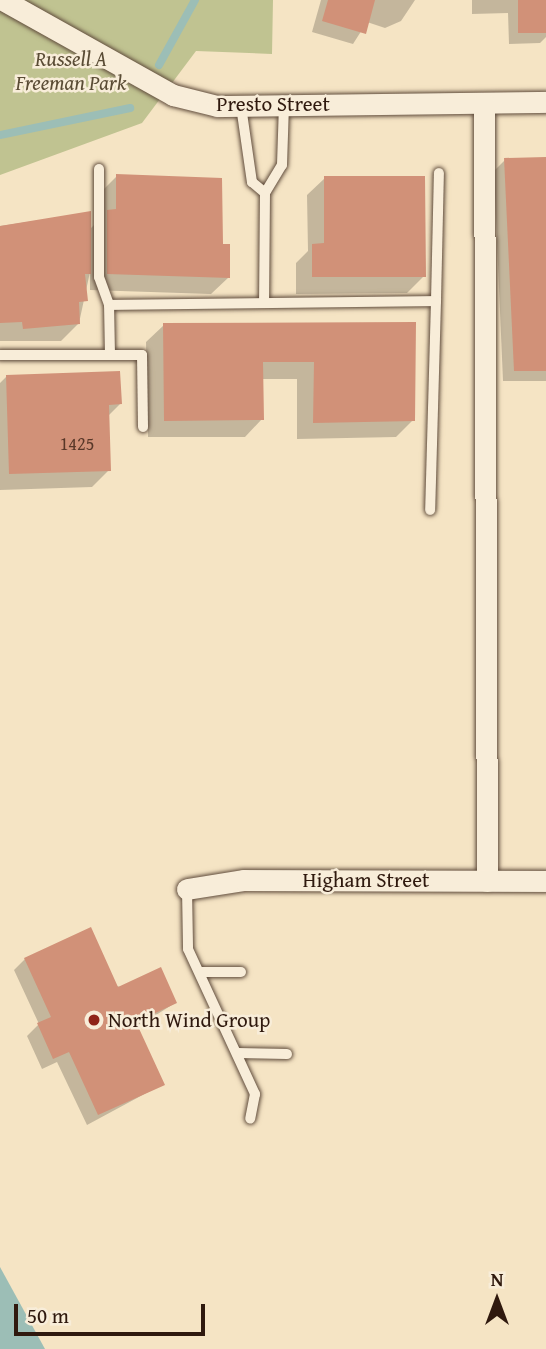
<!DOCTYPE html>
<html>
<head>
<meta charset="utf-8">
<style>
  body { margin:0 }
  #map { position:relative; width:546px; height:1349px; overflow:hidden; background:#f5e4c4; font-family:"Gentium Book Plus",serif }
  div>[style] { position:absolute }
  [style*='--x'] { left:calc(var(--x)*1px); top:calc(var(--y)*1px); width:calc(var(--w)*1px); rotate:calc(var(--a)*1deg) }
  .green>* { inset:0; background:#c0c391 }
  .water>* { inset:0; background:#9cbeb6 }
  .shadow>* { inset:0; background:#0003 }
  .stream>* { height:8px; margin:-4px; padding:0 4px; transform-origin:4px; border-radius:4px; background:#9cbeb6 }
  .building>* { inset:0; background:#d19178; transform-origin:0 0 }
  .roads { filter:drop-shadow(0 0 2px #604c3c) drop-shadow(0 0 2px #604c3c) }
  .service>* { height:10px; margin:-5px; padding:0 5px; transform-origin:5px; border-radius:5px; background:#f8edd9 }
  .minor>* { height:21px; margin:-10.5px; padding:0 10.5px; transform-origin:10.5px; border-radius:10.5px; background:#f8edd9 }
  .dots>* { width:19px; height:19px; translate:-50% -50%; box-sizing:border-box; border:4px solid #f8edd9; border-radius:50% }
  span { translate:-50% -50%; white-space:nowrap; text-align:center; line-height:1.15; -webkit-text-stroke:5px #f8edd9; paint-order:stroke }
  .number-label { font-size:18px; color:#583728 }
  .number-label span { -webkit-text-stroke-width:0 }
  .park-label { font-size:21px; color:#5a4c35; font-style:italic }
  .street-label { font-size:21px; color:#2f190e }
  .poi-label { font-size:21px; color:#2f190e }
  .left { translate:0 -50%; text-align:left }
  .north { position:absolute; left:462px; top:1265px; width:70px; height:70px; -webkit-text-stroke:5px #f8edd9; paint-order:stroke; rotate:0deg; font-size:19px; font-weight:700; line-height:28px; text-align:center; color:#2f190e }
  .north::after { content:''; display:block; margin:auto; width:24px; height:32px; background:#2f190e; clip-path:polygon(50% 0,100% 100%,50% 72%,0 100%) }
  .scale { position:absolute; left:14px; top:1304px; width:191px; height:32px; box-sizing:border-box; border:4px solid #2f190e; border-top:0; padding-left:9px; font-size:21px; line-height:24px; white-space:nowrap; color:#2f190e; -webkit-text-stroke:5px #f8edd9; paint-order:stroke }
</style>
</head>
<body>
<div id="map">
  <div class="green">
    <div style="clip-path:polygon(0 0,273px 0,272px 54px,196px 51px,142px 123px,0 175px)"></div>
  </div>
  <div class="water">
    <div style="clip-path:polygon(0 1267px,45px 1349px,0 1349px)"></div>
  </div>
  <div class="shadow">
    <div style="clip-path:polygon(321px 0,415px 0,401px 21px,385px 28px,367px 22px,353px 44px,312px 32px)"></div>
    <div style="clip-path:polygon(472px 0,546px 0,546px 37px,540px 43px,509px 44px,508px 13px,472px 14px)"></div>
    <div style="clip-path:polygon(546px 159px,546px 381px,503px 381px,494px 171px,505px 160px)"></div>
    <div style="clip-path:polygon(117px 176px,221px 246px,229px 277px,211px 294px,90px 290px,90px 272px,79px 323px,61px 341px,0 341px,0 226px,89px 213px,89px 230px,100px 219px,100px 193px)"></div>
    <div style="clip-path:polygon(325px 178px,424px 276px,407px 293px,296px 294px,296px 263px,308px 251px,307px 195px)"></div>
    <div style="clip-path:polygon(414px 323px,413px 420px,396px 437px,297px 439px,297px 379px,262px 379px,262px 419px,245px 437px,148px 437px,146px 342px,164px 325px)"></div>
    <div style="clip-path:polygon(7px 376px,120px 404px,108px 416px,109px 470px,92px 487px,0 490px,0 383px)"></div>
    <div style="clip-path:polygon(25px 959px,175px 1003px,137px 1027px,163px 1084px,87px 1125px,57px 1062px,42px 1069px,27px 1036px,39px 1024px,14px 970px)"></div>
  </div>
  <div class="stream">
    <div style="--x:159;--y:65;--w:74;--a:-61"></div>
    <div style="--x:0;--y:135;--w:133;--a:-11.7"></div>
  </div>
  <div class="building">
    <div style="clip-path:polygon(328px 0,375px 0,366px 34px,322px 21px)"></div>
    <div style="left:518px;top:0;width:28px;height:33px"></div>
    <div style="clip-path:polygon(546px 157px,546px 371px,514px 371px,504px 158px)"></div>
    <div style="clip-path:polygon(116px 174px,222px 178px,223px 244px,230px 244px,230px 278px,107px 274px,107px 210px,116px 209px)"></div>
    <div style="clip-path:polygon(324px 176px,425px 176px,426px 277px,312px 277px,312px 244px,324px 243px)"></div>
    <div style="clip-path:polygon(91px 211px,91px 274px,85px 274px,88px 301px,79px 302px,80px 324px,23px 329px,22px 322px,0 323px,0 226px)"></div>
    <div style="clip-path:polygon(416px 322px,415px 421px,313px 423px,314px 362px,263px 362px,264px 420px,164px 421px,163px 323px)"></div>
    <div style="clip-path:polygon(120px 371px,122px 404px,109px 405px,111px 471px,9px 474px,6px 375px)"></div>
    <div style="clip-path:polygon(91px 927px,118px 987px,161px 967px,177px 1003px,136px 1022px,165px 1085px,98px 1115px,69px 1052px,53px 1059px,37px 1023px,51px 1017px,24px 958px)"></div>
  </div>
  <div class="roads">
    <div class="service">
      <div style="--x:241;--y:106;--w:77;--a:81.8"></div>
      <div style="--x:252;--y:182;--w:17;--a:40"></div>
      <div style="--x:265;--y:193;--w:107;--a:90.5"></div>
      <div style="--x:99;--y:169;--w:108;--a:90"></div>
      <div style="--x:99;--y:277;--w:30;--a:70"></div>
      <div style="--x:265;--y:193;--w:33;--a:-59"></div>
      <div style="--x:282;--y:165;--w:60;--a:-88.1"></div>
      <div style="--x:436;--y:301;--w:128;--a:-88.7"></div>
      <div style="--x:0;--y:355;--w:110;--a:0"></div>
      <div style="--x:110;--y:355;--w:50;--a:-91.1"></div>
      <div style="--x:109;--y:305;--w:327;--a:-0.7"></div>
      <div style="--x:436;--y:301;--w:209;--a:91.6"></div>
      <div style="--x:110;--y:355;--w:32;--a:0"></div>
      <div style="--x:142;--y:355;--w:72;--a:89.2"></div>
      <div style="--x:187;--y:889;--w:60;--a:89"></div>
      <div style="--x:188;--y:949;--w:160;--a:65.2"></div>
      <div style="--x:255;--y:1094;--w:25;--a:101"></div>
      <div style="--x:200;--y:972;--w:41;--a:0"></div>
      <div style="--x:238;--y:1053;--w:49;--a:1.2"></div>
    </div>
    <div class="minor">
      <div style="--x:3;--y:0;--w:195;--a:29.2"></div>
      <div style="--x:173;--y:95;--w:45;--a:14"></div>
      <div style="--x:217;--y:106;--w:329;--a:-0.7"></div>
      <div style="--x:484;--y:103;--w:778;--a:89.78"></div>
      <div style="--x:187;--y:889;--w:58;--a:-9"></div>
      <div style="--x:244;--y:880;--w:302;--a:0.2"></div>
    </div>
  </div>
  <div class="dots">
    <div style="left:94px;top:1020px;background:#8f2418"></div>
  </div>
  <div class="number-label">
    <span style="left:77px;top:444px">1425</span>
  </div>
  <div class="park-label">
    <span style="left:71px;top:71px">Russell A<br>Freeman Park</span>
  </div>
  <div class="street-label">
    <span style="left:273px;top:104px">Presto Street</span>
    <span style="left:366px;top:880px">Higham Street</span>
  </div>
  <div class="poi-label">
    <span class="left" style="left:108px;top:1020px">North Wind Group</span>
  </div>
  <div class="north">N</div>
  <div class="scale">50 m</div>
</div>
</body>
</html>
